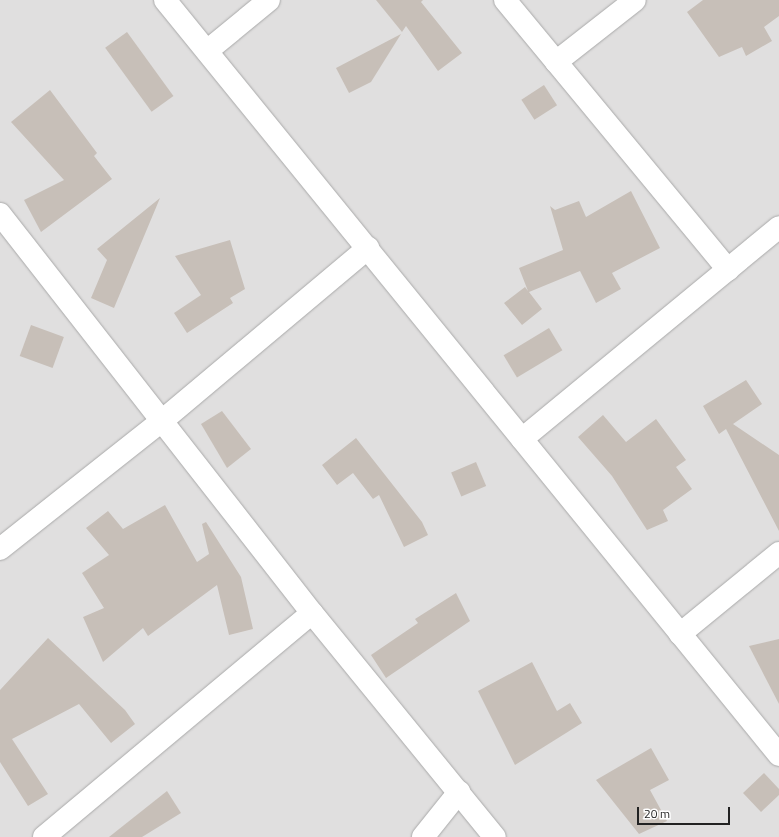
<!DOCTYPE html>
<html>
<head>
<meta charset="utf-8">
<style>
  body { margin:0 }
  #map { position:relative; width:779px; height:837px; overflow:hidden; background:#f2efe9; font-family:"Titillium Web",sans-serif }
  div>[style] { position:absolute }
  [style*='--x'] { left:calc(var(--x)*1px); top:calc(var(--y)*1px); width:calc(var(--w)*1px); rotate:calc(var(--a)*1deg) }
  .residential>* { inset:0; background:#e0dfdf; transform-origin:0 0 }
  .building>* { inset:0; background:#c7bfb8; transform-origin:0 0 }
  .roads { filter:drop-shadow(0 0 1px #a9a9a9) drop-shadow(0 0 1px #a9a9a9) }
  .minor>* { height:22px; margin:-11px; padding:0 11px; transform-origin:11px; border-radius:11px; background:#fff }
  span { translate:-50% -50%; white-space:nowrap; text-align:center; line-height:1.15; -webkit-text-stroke:3px #fff; paint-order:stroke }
  .scale { position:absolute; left:637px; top:807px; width:93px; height:18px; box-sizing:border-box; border:2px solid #222; border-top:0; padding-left:5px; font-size:12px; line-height:14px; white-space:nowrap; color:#222; -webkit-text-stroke:3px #fff; paint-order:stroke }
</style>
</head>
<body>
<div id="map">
  <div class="residential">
    <div style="left:0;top:0;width:779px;height:837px"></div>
  </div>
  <div class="building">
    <div style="clip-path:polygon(376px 0,423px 0,421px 2px,462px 53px,438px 71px,406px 26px,402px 32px)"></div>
    <div style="clip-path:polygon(703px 0,779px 0,779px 16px,764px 27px,772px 41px,746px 56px,742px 47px,719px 57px,687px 12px)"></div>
    <div style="left:127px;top:32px;width:79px;height:27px;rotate:54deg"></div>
    <div style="clip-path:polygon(401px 34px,371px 82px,349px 93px,336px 68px)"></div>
    <div style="left:544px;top:85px;width:24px;height:27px;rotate:57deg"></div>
    <div style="clip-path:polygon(50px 90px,97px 153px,94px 156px,112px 179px,41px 232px,24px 200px,64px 180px,11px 122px)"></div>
    <div style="clip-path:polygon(631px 191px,660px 248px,612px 273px,621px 289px,596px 303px,580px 271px,529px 292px,542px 309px,522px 325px,504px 303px,525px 287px,528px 291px,519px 268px,563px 250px,550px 206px,555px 210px,579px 201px,586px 217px)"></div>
    <div style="clip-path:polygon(160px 198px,114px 308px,91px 298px,107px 260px,97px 249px)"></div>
    <div style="clip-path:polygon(230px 240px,245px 289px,230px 298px,233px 303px,187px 333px,174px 313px,201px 295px,175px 256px)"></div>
    <div style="left:31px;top:325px;width:35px;height:33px;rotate:20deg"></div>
    <div style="left:549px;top:328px;width:26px;height:53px;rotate:59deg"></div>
    <div style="clip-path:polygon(746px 380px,762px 404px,733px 424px,779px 455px,779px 531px,726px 429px,719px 434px,703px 406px)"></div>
    <div style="clip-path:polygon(222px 411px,251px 449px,227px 468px,201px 424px)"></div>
    <div style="clip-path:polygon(603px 415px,626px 442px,656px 419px,686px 460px,676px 467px,692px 489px,663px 510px,668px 521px,647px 530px,612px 476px,578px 437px)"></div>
    <div style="clip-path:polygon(356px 438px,422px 522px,428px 535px,404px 547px,379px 495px,373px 499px,353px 473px,337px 485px,322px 465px)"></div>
    <div style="left:476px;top:462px;width:26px;height:27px;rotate:67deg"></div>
    <div style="clip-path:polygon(165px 505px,197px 562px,209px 554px,202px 524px,206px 522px,241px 577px,253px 629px,229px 635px,217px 585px,148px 636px,143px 628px,103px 662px,83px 617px,104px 608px,82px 573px,109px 555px,86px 528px,108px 511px,123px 529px)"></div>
    <div style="clip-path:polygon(456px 593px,470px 621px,386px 678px,371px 655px,418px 623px,415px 619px)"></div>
    <div style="clip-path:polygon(48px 638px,125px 710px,135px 724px,111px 743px,79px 704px,12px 739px,48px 794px,28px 806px,0 762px,0 690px)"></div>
    <div style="clip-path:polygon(779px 639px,779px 704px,749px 646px)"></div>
    <div style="clip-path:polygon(532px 662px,557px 711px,570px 703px,582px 723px,515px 765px,478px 691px)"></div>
    <div style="clip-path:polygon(651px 748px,669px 780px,650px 790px,667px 821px,639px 834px,596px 780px)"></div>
    <div style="clip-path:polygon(764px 773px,779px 789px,779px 795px,761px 812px,743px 793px)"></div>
    <div style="clip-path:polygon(167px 791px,181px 813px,142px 837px,109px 837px)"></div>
  </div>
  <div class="roads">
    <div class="minor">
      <div style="--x:165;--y:0;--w:973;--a:50.88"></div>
      <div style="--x:505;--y:0;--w:350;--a:50.4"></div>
      <div style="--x:207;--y:51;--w:80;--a:-39.4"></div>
      <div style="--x:556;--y:62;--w:100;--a:-38.1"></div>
      <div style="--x:0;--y:214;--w:507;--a:51.98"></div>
      <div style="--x:312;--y:613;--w:289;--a:50.8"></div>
      <div style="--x:522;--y:439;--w:333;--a:-39.5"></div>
      <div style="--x:0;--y:549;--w:208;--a:-38.4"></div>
      <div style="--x:163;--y:420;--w:268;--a:-40"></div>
      <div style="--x:680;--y:634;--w:128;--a:-39.3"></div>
      <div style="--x:44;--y:837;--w:349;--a:-39.9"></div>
      <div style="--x:423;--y:837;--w:58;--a:-51.3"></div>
    </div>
  </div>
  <div class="scale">20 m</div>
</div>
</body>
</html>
